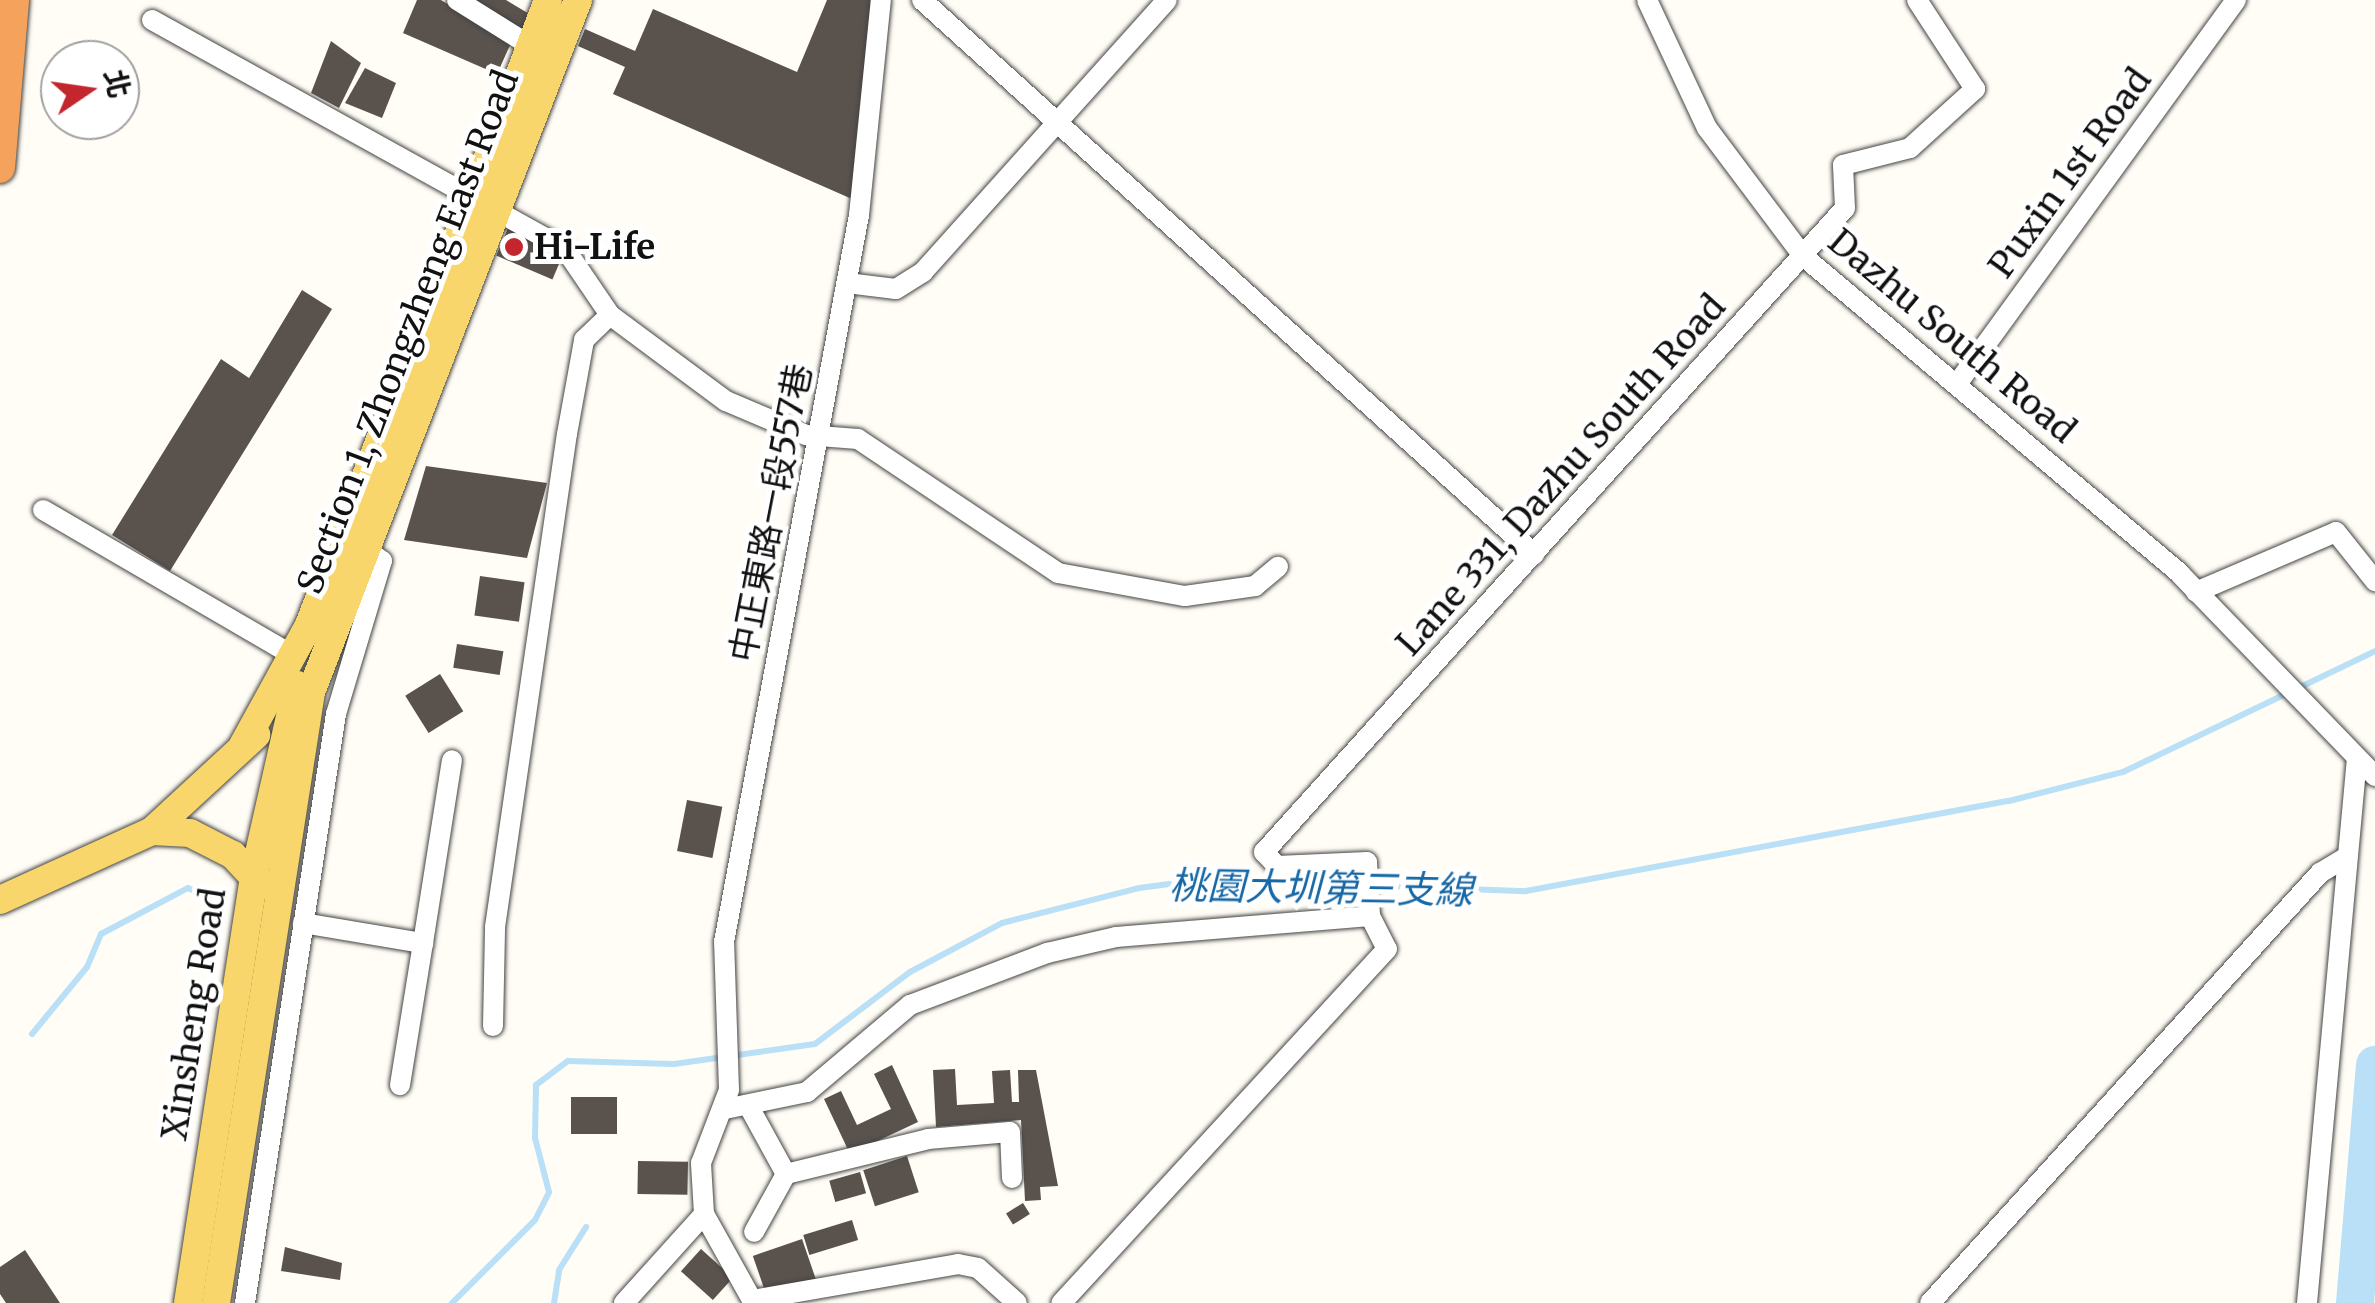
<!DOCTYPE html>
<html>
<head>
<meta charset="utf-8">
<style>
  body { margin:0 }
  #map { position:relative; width:2375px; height:1303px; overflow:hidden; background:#fffdf5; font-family:Merriweather,"Noto Sans TC",serif }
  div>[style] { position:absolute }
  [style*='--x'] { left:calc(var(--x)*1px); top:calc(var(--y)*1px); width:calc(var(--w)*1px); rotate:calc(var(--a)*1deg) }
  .stream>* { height:6px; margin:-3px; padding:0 3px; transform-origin:3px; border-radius:3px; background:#b9e0f7 }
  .river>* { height:38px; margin:-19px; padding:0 19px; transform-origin:19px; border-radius:19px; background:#b9e0f7 }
  .building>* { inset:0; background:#5a524d; transform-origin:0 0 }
  .roads { filter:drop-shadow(0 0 2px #444) drop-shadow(0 0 2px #444) }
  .minor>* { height:20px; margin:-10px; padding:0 10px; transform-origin:10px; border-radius:10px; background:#fff }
  .major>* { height:28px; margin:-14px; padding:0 14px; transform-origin:14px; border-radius:14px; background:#f9d66b }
  .highway>* { height:30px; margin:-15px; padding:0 15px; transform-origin:15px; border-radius:15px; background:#f5a25d }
  .dots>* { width:28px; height:28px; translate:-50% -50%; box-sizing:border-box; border:5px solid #fff; border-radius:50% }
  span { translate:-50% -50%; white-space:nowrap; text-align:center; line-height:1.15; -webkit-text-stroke:10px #fff; paint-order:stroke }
  .street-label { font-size:35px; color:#111 }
  .poi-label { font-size:35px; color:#111; font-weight:700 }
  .left { translate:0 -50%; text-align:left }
  .water-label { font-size:38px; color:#1768a6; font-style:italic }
  .north { position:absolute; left:40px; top:40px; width:100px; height:100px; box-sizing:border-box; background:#fff; border:2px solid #a0a0a0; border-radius:50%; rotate:77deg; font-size:28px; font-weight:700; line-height:40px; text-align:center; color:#111 }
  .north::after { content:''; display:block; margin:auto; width:35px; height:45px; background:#c4262e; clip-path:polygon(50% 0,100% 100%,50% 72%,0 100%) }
</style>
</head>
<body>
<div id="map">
  <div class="stream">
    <div style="--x:32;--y:1034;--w:87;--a:-50.6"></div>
    <div style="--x:87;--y:967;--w:36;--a:-67"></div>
    <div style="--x:101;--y:934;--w:98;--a:-27.9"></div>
    <div style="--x:188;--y:888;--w:17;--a:24"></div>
    <div style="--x:204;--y:895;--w:34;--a:78"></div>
    <div style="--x:452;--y:1303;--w:117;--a:-45"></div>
    <div style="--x:535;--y:1220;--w:31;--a:-63"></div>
    <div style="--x:549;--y:1192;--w:56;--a:-104.5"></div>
    <div style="--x:535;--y:1138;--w:53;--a:-88.9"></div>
    <div style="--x:536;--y:1085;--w:40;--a:-37"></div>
    <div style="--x:568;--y:1061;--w:106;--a:1.6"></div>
    <div style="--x:674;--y:1064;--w:142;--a:-8.1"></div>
    <div style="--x:815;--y:1044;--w:119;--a:-37.2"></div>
    <div style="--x:910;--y:972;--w:104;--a:-28"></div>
    <div style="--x:1002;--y:923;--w:141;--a:-14.3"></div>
    <div style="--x:1139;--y:888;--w:69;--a:-7.5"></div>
    <div style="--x:1207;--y:879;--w:319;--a:2.2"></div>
    <div style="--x:1526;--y:891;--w:491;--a:-10.6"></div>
    <div style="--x:2009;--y:801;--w:118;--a:-14.3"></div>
    <div style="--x:2123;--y:772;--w:280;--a:-25.6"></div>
    <div style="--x:554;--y:1303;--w:33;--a:-81"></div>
    <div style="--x:559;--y:1270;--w:51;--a:-57.9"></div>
  </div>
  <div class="river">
    <div style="--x:2355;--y:1303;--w:239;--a:-85.2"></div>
  </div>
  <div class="building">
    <div style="clip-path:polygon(417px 0,441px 0,511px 43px,497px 74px,403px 33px)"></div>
    <div style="clip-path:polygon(473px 0,506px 0,531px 15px,522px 30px)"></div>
    <div style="clip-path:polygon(827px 0,871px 0,852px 199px,613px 94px,625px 67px,578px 46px,585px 29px,635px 51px,653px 9px,797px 72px)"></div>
    <div style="clip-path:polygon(331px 41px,361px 63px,339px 108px,311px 93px)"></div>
    <div style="clip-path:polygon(365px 68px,396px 83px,382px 118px,345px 103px)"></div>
    <div style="left:508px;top:228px;width:61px;height:30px;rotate:23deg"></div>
    <div style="clip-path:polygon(302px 290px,332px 309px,170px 571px,112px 535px,221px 359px,249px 378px)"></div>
    <div style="clip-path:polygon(426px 466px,547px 483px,527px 558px,404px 540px)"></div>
    <div style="left:480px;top:576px;width:45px;height:40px;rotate:8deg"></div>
    <div style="left:457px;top:644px;width:47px;height:24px;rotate:9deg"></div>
    <div style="left:440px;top:674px;width:44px;height:41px;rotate:58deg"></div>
    <div style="left:687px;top:800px;width:36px;height:52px;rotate:11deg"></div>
    <div style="clip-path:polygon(892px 1065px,918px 1122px,850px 1154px,824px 1099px,841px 1091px,857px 1125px,891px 1109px,874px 1074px)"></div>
    <div style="clip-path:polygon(955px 1069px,957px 1105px,994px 1103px,992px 1071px,1010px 1070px,1012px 1102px,1019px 1102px,1018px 1070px,1036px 1070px,1058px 1186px,1040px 1187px,1041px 1200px,1025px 1201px,1021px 1120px,936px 1127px,933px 1070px)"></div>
    <div style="left:571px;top:1097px;width:46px;height:37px"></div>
    <div style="left:907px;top:1156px;width:38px;height:46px;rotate:72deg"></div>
    <div style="left:638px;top:1161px;width:50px;height:33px;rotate:1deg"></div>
    <div style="left:860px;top:1172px;width:22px;height:32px;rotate:74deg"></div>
    <div style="left:1023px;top:1203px;width:13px;height:20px;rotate:58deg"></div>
    <div style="left:852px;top:1220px;width:21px;height:51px;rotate:73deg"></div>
    <div style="left:802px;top:1239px;width:42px;height:52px;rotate:71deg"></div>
    <div style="clip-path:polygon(285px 1247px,342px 1263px,340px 1280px,281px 1271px)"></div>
    <div style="left:701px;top:1249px;width:43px;height:30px;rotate:42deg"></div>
    <div style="clip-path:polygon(25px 1250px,60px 1303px,6px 1303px,0 1294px,0 1267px)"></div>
  </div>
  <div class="roads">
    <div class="minor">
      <div style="--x:457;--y:0;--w:85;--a:32"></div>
      <div style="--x:922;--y:0;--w:826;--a:42.15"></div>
      <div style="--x:1647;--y:0;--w:141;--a:64.9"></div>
      <div style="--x:1707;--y:128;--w:160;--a:53.1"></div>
      <div style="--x:1803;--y:256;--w:493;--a:40.1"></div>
      <div style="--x:2180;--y:574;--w:281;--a:46"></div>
      <div style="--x:152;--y:20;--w:472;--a:29"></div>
      <div style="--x:565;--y:249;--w:80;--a:55.7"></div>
      <div style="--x:847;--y:283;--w:49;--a:7"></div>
      <div style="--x:896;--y:289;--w:32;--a:-32"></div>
      <div style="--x:923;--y:272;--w:365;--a:-48.1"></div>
      <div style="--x:1957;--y:384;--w:475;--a:-54"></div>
      <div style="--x:43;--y:510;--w:290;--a:30.2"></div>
      <div style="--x:2196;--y:592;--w:152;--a:-23.2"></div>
      <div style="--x:2336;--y:532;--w:63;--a:51.5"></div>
      <div style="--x:1370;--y:916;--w:54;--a:-93.2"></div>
      <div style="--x:1367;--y:862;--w:90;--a:177.5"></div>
      <div style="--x:1277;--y:866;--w:19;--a:-133"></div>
      <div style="--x:1264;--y:852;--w:867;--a:-47.94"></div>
      <div style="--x:1845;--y:208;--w:43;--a:-92.7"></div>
      <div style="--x:1843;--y:165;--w:69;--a:-14.2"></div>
      <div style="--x:1910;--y:148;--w:88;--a:-42.2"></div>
      <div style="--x:1975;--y:89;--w:106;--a:-123.1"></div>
      <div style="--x:303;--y:923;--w:122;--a:9.5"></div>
      <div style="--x:423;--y:943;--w:144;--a:99.2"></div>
      <div style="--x:423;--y:943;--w:185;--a:-81"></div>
      <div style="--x:493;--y:1026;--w:99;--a:-88.8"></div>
      <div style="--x:495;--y:927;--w:498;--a:-81.7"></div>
      <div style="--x:567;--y:434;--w:96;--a:-79.7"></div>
      <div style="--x:584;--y:340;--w:36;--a:-44"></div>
      <div style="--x:610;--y:315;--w:144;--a:36.6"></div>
      <div style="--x:726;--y:401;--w:87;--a:23"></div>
      <div style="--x:806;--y:435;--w:52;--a:4.4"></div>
      <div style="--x:858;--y:439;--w:241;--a:33.8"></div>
      <div style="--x:1058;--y:573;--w:129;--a:10.3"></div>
      <div style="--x:1185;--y:596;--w:71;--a:-8.1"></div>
      <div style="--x:1255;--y:586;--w:30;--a:-40"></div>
      <div style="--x:748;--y:1105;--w:79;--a:61.2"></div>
      <div style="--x:786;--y:1174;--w:66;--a:118.9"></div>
      <div style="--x:725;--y:1109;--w:84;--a:-11.7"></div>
      <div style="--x:807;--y:1092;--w:135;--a:-40.2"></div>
      <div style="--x:910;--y:1005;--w:147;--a:-20.8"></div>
      <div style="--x:1047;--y:953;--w:71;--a:-13.1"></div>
      <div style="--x:1116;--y:937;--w:255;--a:-4.7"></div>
      <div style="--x:1370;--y:916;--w:37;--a:63"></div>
      <div style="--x:1387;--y:949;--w:481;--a:132.6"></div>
      <div style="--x:786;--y:1174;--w:146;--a:-13.8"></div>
      <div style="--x:928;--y:1139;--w:82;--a:-4.9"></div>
      <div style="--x:1010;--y:1132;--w:46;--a:87.5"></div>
      <div style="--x:704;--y:1214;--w:98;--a:60.8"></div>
      <div style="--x:752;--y:1300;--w:209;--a:-9.9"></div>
      <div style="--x:958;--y:1264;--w:20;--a:11"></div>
      <div style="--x:978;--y:1268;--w:52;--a:41.9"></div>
      <div style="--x:245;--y:1303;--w:596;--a:-81.22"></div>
      <div style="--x:336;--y:714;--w:160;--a:-73.3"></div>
      <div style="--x:382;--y:561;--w:22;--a:-144"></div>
      <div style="--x:624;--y:1303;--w:120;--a:-48"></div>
      <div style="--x:704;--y:1214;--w:51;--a:-93.4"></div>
      <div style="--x:701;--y:1163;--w:78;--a:-69"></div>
      <div style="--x:729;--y:1090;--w:148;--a:-91.9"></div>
      <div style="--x:724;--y:942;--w:739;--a:-79.48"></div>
      <div style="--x:859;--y:215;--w:216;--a:-84.2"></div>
      <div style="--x:1930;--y:1303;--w:581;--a:-47.79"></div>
      <div style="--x:2320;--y:873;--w:31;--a:-31"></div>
      <div style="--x:2307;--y:1303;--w:547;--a:-84.76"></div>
    </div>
    <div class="major">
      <div style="--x:243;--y:745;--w:137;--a:-61.2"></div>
      <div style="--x:309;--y:625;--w:669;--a:-69.07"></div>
      <div style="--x:152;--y:831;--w:38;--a:3"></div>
      <div style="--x:190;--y:833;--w:48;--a:27.1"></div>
      <div style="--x:233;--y:855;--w:41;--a:47"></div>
      <div style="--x:0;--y:900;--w:167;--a:-24.4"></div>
      <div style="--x:152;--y:831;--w:142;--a:-42.7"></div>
      <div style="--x:188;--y:1303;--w:433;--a:-81.2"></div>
      <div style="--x:254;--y:875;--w:195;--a:-77.2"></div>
      <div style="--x:216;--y:1303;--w:618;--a:-81.16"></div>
      <div style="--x:311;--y:692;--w:742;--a:-68.9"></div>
    </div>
    <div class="highway">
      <div style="--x:0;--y:168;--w:169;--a:-85.2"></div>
    </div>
  </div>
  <div class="dots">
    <div style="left:514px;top:247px;background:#c4262e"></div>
  </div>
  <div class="street-label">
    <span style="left:2070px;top:173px;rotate:-54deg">Puxin 1st Road</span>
    <span style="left:408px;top:332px;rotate:-69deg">Section 1, Zhongzheng East Road</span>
    <span style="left:1952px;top:336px;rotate:40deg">Dazhu South Road</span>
    <span style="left:1561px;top:475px;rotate:-48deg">Lane 331, Dazhu South Road</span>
    <span style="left:771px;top:513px;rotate:-79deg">中正東路一段557巷</span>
    <span style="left:194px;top:1014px;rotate:-81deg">Xinsheng Road</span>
  </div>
  <div class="poi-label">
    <span class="left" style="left:534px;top:247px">Hi-Life</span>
  </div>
  <div class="water-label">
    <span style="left:1321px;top:888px;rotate:1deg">桃園大圳第三支線</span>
  </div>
  <div class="north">北</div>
</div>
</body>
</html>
